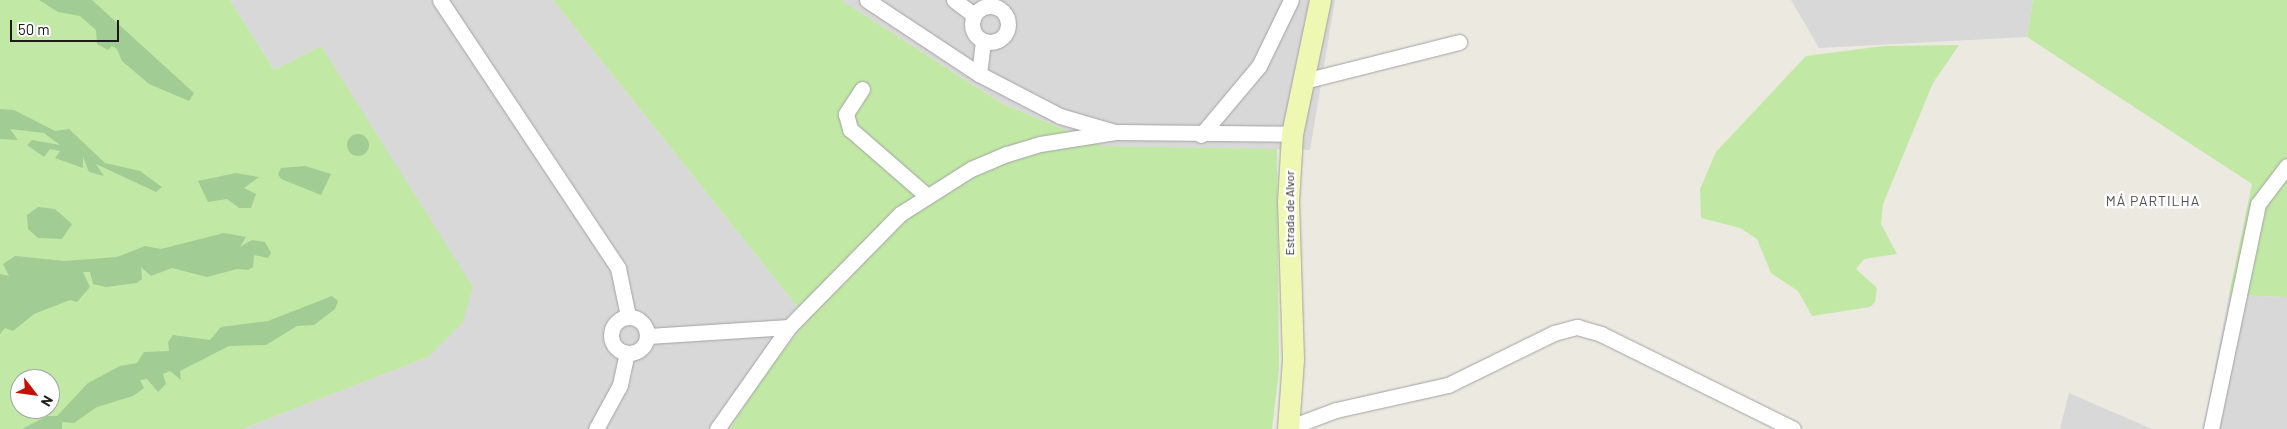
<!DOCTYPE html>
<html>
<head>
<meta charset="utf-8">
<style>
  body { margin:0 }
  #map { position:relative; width:2287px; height:429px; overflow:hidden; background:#ece9e0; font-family:Barlow,sans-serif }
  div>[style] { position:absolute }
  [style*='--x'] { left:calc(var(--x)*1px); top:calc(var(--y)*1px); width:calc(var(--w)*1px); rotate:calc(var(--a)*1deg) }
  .residential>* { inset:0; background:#d9d8d8 }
  .grass>* { inset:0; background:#c1e8a5 }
  .forest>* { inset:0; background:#a1cc94 }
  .round { border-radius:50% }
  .roads { filter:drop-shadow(0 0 1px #a2a2a2) drop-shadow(0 0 1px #a2a2a2) }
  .street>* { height:15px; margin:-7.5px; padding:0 7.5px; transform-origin:7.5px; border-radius:7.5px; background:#fff }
  .street>.ring { margin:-7.5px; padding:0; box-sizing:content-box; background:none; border:15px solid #fff; border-radius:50% }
  .secondary>* { height:21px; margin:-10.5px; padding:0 10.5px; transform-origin:10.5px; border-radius:10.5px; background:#eff8b2 }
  span { translate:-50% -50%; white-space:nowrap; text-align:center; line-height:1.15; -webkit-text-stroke:5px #fff; paint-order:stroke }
  .street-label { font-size:12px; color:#1b1b1b }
  .neighbourhood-label { font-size:14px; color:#4e4e4e; letter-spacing:1px }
  .north { position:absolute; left:10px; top:369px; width:50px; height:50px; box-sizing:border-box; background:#fff; border:1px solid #a4a4a4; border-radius:50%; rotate:120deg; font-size:14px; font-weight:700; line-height:20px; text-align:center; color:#1b1b1b }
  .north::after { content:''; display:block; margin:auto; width:18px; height:22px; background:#c41001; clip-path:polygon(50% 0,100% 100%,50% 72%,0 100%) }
  .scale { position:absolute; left:10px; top:20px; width:109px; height:22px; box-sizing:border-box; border:2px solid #1b1b1b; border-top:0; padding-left:6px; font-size:15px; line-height:18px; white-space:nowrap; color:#1b1b1b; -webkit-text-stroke:4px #fff; paint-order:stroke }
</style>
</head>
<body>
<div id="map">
  <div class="residential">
    <div style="clip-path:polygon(230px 0,553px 0,808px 320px,765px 373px,730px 429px,242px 429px,428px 357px,321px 46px,274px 70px)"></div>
    <div style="clip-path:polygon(841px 0,1335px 0,1310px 150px,1103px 146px,1001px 103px)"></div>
    <div style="clip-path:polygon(1791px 0,2033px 0,2027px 37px,1819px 48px)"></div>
    <div style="clip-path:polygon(2229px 295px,2287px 297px,2287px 429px,2203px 429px)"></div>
    <div style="clip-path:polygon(2069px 393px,2152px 429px,2060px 429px)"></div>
  </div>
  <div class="grass">
    <div style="clip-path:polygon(evenodd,0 0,230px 0,274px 70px,321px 46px,473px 287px,463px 322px,428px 357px,242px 429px,0 429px,0 0,20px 379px,50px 379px,50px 409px,20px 409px,20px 379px)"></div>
    <div style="clip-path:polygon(553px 0,841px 0,1001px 103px,1103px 146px,1277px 149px,1279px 370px,1272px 429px,730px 429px,765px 373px,808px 320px)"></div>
    <div style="clip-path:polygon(2033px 0,2287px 0,2287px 297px,2229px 295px,2252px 184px,2027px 37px)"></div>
    <div style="clip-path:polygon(1959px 45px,1933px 83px,1883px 204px,1881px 224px,1897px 254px,1864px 259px,1856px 269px,1877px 288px,1875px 302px,1870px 307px,1812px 316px,1798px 291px,1771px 273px,1757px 239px,1740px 228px,1701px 218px,1700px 189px,1716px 152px,1806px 56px,1883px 46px)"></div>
  </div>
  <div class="forest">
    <div style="clip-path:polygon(39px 0,92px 0,194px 93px,189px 101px,149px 84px,122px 61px,117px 49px,112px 46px,108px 50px,97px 44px,96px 30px,80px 16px,58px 12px)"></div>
    <div style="clip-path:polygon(0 109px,14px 110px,55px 131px,69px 129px,105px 163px,140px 171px,162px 187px,156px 192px,96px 164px,104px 176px,89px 172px,83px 157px,83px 168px,55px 158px,60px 151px,50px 149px,44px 157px,27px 145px,32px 140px,60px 145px,44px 133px,10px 129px,18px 140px,0 139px)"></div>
    <div class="round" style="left:347px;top:134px;width:22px;height:22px"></div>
    <div style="clip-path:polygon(305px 166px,331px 174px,321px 195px,281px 179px,278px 174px,281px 168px)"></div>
    <div style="clip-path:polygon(236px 173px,259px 177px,244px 188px,256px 194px,251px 208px,239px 208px,227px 199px,208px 202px,198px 181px)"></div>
    <div style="clip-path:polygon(38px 207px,55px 209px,72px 224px,62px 239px,38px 238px,28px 229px,27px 215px)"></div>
    <div style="clip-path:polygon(224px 233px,246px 237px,240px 247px,252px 240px,265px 242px,271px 253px,268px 258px,254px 255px,253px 267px,248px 270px,237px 269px,207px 277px,172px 268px,151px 276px,141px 267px,142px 279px,137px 283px,106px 287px,93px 284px,90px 272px,83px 272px,90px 287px,77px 302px,70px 300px,34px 314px,13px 331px,5px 328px,0 334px,0 274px,9px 276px,3px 264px,15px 256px,65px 261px,117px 257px,145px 246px,161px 249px)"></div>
    <div style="clip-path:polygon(332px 296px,338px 301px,335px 309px,314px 325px,297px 326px,266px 345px,229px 346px,180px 371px,181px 380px,170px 371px,163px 374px,166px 384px,158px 392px,147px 379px,140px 380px,144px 388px,133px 396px,97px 407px,74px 423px,62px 422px,62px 429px,22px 429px,47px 416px,57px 416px,88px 383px,120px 366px,137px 363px,144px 352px,169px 351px,168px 342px,173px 335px,210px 340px,221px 327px,268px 321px)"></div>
  </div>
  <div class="roads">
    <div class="street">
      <div style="--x:440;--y:0;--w:322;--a:56.4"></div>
      <div style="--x:618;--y:268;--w:49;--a:78.2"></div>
      <div style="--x:867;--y:0;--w:134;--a:33.5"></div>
      <div style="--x:979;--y:74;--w:91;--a:27.4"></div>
      <div style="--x:1060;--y:116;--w:57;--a:16.2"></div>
      <div style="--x:1115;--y:132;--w:177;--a:0.6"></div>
      <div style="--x:954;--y:0;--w:25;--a:37"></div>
      <div class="ring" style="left:972px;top:6px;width:21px;height:21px"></div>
      <div style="--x:979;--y:74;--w:33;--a:-83"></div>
      <div style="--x:1304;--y:81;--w:160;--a:-14.1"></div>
      <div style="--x:862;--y:89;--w:30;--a:123"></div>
      <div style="--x:846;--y:114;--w:16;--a:75"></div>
      <div style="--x:850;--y:129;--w:101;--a:41"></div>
      <div style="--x:1201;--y:135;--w:90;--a:-50"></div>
      <div style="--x:1259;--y:66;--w:73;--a:-64.1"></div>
      <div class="ring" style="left:611px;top:317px;width:21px;height:21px"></div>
      <div style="--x:648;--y:336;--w:141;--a:-3.7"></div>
      <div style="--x:1288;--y:428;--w:51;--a:-20.6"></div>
      <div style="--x:1336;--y:410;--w:115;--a:-12.6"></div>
      <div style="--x:1448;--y:385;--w:118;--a:-26.1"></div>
      <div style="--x:1554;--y:333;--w:24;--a:-15"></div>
      <div style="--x:1577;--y:327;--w:25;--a:16"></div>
      <div style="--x:1601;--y:334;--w:214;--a:26.3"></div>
      <div style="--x:596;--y:429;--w:50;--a:-61.4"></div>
      <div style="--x:620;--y:385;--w:33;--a:-78"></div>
      <div style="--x:717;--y:429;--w:125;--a:-54.8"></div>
      <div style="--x:789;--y:327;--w:158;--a:-45.5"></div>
      <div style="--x:900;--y:214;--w:84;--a:-32.4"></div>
      <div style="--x:971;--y:169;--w:39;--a:-23"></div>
      <div style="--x:1007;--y:154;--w:34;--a:-17"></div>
      <div style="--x:1040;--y:144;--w:76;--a:-9.1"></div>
      <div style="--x:2211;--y:429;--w:230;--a:-78.2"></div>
      <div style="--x:2258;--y:204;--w:48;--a:-52.7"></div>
    </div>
    <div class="secondary">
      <div style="--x:1288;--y:429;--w:70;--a:-85.9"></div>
      <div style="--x:1293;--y:359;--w:157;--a:-91.8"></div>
      <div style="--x:1288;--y:202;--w:68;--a:-86.6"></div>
      <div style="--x:1292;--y:134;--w:137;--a:-78.2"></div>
    </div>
  </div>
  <div class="street-label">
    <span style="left:1290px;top:213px;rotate:-90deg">Estrada de Alvor</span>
  </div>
  <div class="neighbourhood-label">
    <span style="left:2153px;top:201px">MÁ PARTILHA</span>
  </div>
  <div class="north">N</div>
  <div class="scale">50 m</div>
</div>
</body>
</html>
